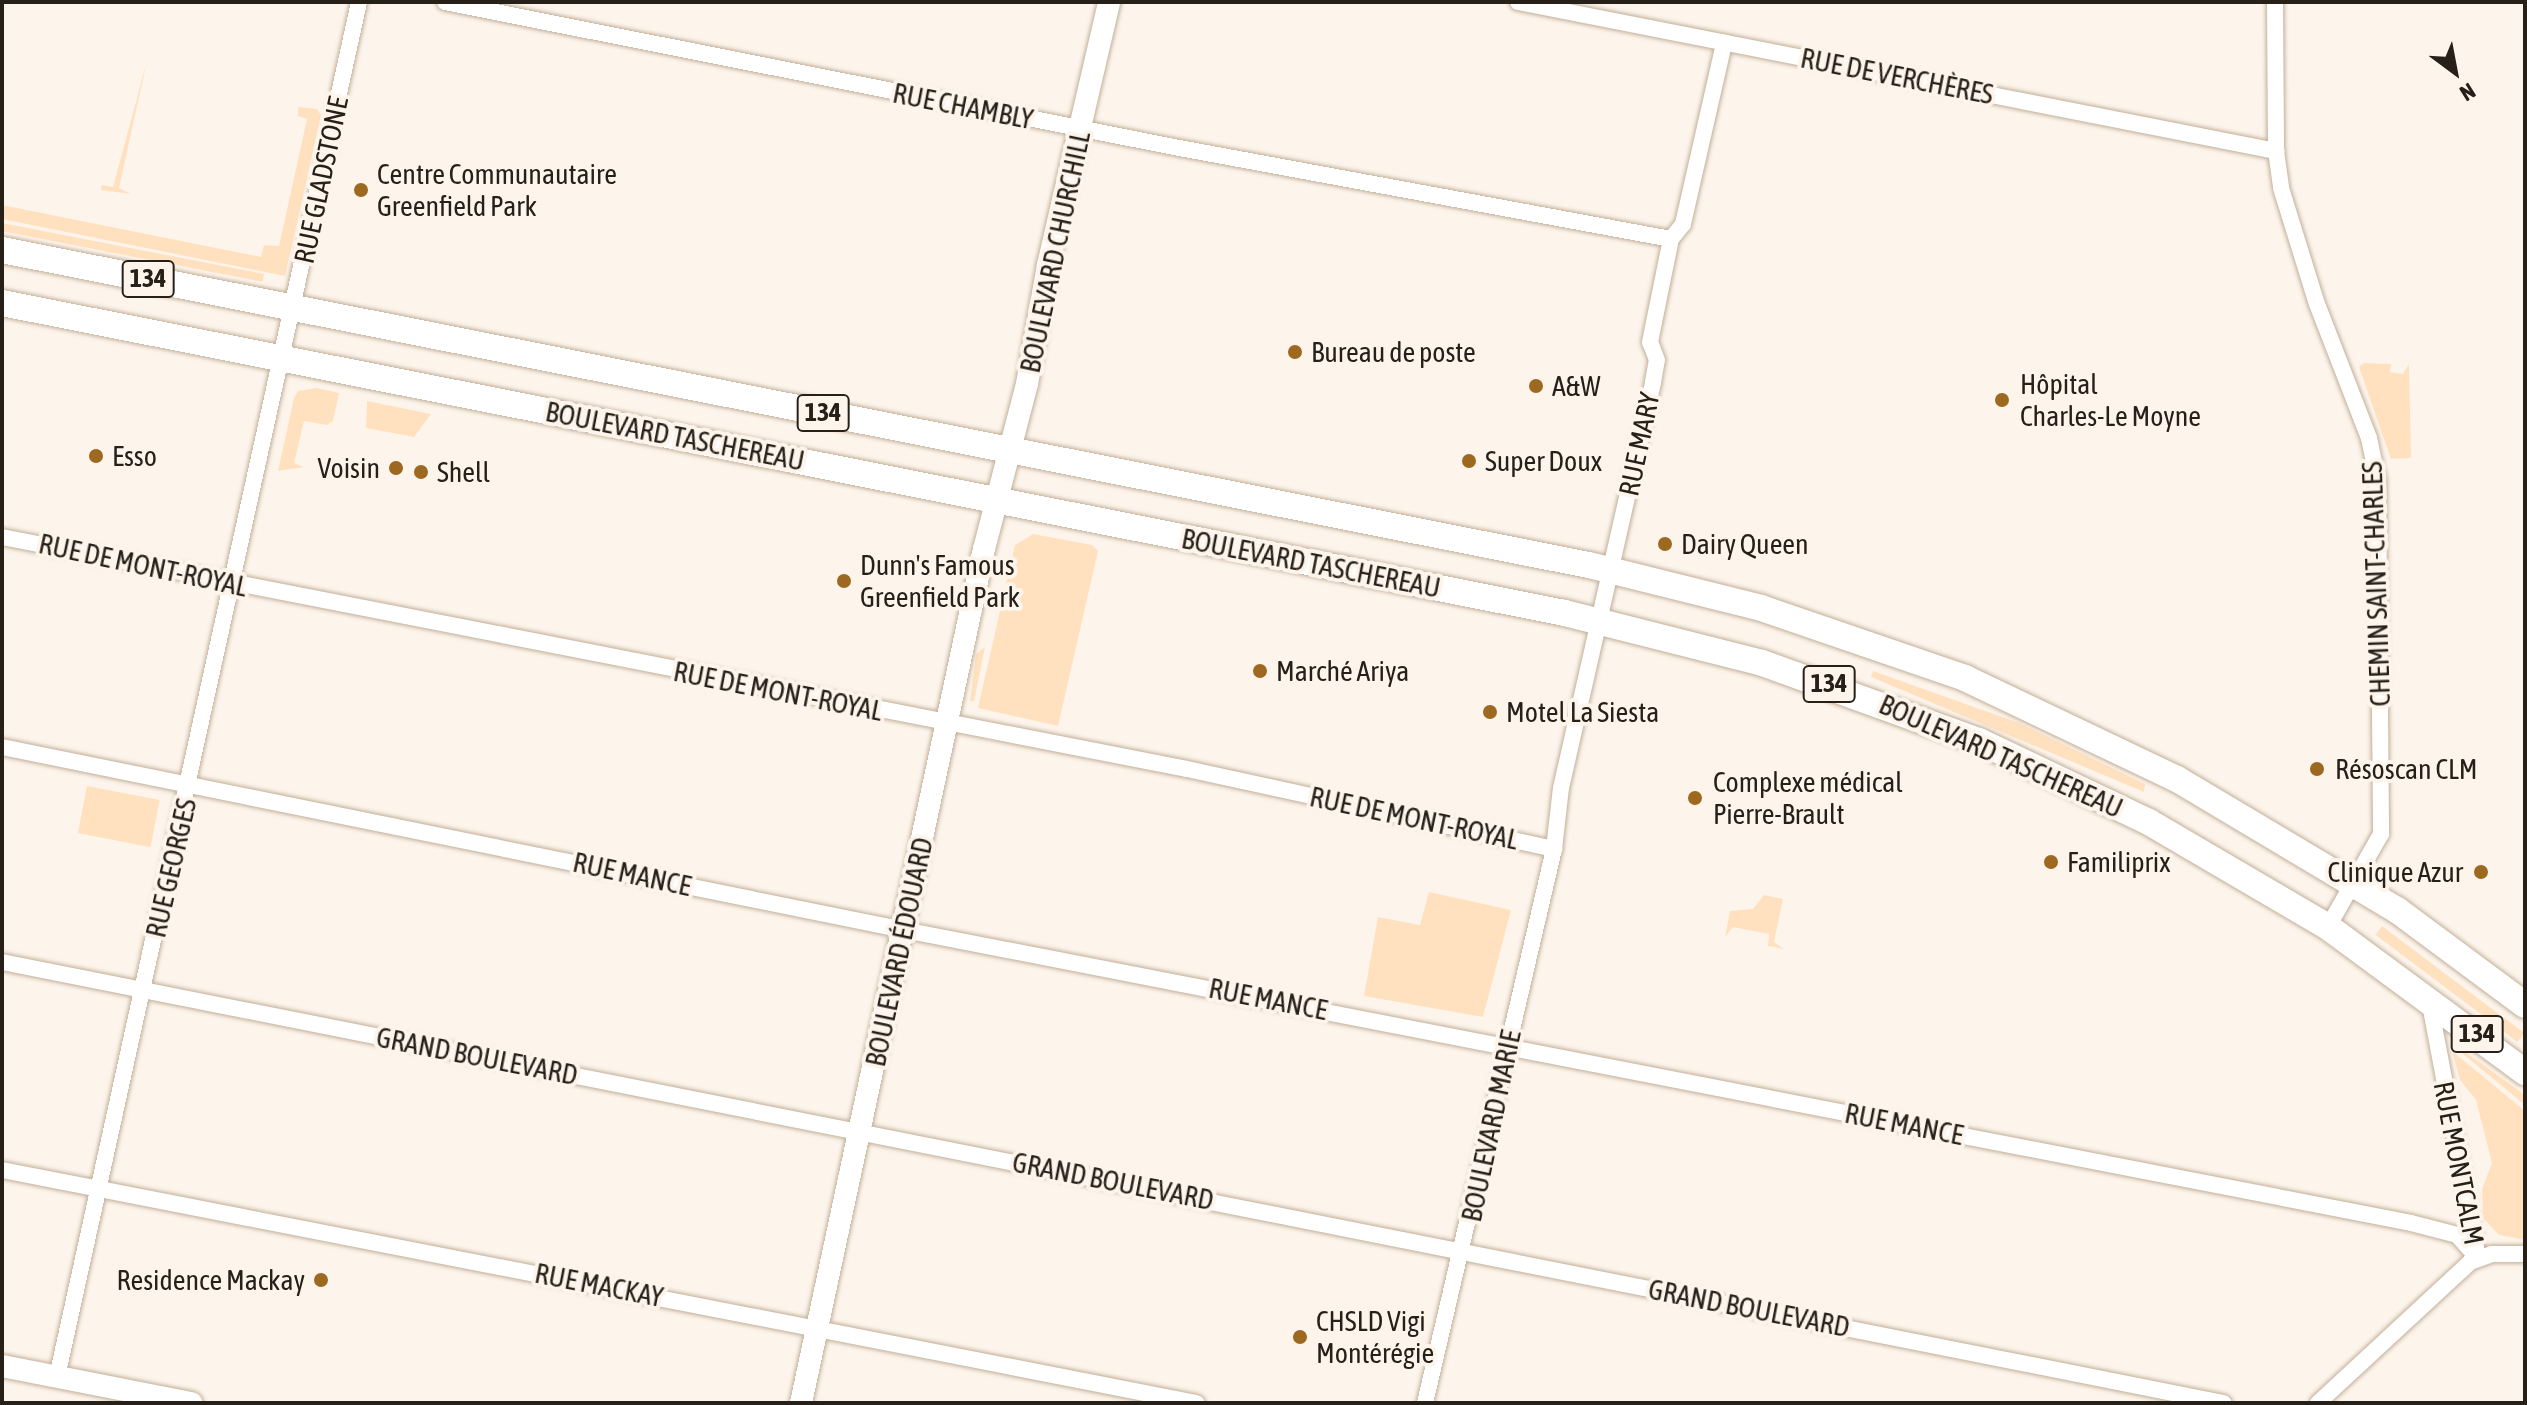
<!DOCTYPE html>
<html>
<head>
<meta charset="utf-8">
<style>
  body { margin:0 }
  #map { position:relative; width:2527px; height:1405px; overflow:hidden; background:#fdf5ec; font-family:"Asap Condensed",sans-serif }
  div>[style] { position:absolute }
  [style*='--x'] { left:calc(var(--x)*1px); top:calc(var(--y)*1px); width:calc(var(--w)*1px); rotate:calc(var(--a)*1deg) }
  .green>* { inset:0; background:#ffe1bf; transform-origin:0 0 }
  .roads { filter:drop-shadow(0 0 2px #c2af99) drop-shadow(0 0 2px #c2af99) }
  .street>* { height:16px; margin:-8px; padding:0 8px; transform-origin:8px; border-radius:8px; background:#fff }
  .secondary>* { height:22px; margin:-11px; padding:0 11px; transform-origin:11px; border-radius:11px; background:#fff }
  .primary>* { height:26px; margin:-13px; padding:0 13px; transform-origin:13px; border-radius:13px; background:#fff }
  .dots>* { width:22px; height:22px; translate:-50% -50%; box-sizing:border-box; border:4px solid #fdf5ec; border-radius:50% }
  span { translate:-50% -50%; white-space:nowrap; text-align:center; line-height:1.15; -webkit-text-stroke:8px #fdf5ec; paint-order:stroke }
  .shield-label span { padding:2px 6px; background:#fdf5ec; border:2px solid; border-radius:6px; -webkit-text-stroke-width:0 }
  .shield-label { font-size:26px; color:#272018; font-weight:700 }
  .street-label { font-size:28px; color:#272018 }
  .poi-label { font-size:28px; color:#272018 }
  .left { translate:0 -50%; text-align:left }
  .right { translate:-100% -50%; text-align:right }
  .frame { position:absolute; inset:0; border:4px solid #272018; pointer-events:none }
  .north { position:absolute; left:2415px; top:32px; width:80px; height:80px; -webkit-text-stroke:6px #fdf5ec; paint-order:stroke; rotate:148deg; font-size:22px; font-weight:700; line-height:32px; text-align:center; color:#272018 }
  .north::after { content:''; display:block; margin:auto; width:28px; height:36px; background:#272018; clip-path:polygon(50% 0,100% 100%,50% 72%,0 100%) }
</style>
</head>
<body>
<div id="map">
  <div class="green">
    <div style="clip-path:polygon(147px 61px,119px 188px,131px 194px,101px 190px,102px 185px,113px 187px)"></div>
    <div style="clip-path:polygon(298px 107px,317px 109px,321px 115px,285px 276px,2px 219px,2px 205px,261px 257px,264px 245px,279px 246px,307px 119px,298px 116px)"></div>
    <div style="left:2px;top:223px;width:267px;height:8px;rotate:11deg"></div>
    <div style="clip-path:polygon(2364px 363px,2391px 364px,2390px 372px,2403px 374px,2409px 364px,2411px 458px,2391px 459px,2359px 367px)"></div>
    <div style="clip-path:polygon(317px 388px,339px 393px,333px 421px,327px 425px,304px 421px,294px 463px,304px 467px,278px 471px,294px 398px,298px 391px)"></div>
    <div style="clip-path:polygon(367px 401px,431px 414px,414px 437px,366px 428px)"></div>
    <div style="clip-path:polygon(1033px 534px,1092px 545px,1098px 551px,1058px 726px,978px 708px,1015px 545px)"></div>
    <div style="clip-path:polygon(985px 647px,974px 701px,970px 701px,976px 654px)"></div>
    <div style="clip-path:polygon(1873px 671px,2019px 723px,2145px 784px,2144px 792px,1871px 677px)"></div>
    <div style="left:87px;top:786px;width:74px;height:48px;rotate:11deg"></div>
    <div style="clip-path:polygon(1429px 892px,1511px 910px,1483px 1017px,1364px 996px,1378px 917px,1420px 925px)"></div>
    <div style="clip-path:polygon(1764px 895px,1783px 899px,1774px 942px,1784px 949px,1768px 946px,1769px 934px,1733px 927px,1725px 937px,1730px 911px,1753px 909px)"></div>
    <div style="left:2382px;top:926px;width:178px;height:11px;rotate:37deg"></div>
    <div style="clip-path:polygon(2450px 1041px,2525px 1095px,2525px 1105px,2452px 1045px)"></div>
    <div style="clip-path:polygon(2452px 1051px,2525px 1111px,2525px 1240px,2499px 1235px,2483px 1218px,2482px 1189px,2492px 1163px,2476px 1100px,2460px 1080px)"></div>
  </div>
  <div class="roads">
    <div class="street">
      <div style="--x:445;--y:2;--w:743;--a:11.25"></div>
      <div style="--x:1174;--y:147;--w:505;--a:10.49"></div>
      <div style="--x:1518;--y:2;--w:773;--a:11.12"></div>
      <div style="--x:2275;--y:2;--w:149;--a:89.6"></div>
      <div style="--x:2276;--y:151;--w:37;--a:82"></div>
      <div style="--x:2281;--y:188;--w:121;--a:72.8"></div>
      <div style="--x:2317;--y:304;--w:144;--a:68.8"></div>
      <div style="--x:2369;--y:438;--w:44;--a:78.2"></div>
      <div style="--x:2378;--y:481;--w:353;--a:89.5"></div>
      <div style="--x:2381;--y:834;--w:107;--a:119.7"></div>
      <div style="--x:2;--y:537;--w:1207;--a:11.08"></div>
      <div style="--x:1187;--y:769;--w:376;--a:12.3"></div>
      <div style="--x:2;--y:747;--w:920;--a:11.47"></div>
      <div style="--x:904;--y:930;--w:1535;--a:11"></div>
      <div style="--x:2411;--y:1223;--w:48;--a:14.6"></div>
      <div style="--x:2457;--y:1235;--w:31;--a:48"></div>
      <div style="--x:2;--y:962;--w:2265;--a:11.23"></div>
      <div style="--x:2429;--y:999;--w:264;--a:79.3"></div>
      <div style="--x:2;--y:1170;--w:1217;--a:11.04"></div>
      <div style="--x:57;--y:1377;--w:1408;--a:-77.61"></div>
      <div style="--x:1425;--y:1403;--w:569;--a:-76.89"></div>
      <div style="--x:1554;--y:849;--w:61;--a:-83.5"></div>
      <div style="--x:1561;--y:788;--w:416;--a:-77.2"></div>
      <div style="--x:1653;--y:382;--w:22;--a:-80"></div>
      <div style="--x:1657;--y:360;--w:19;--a:-111"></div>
      <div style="--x:1650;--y:342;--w:105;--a:-78.5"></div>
      <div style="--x:1671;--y:239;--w:19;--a:-51"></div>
      <div style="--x:1683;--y:224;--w:186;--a:-77.2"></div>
      <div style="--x:2318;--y:1403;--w:207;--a:-42.8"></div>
      <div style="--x:2470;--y:1262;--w:23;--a:-20"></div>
      <div style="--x:2492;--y:1254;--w:33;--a:0"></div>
    </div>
    <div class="secondary">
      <div style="--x:2;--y:1366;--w:193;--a:11.1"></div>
      <div style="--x:801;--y:1403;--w:873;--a:-77.91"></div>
      <div style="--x:984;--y:549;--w:171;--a:-75.4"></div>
      <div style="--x:1027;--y:384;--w:121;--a:-80"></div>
      <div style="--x:1048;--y:265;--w:270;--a:-76.9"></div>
    </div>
    <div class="primary">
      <div style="--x:2;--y:250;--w:1618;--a:11.23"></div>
      <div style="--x:1589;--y:565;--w:177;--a:14"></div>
      <div style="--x:1761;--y:608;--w:216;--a:18.9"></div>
      <div style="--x:1965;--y:678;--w:235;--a:25.5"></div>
      <div style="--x:2177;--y:779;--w:256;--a:30.8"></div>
      <div style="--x:2397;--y:910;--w:159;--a:36.6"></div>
      <div style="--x:2;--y:303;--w:1593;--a:11.22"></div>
      <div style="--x:1565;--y:613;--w:203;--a:14.2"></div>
      <div style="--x:1762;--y:663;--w:231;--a:19.8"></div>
      <div style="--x:1979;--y:741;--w:188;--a:25.5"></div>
      <div style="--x:2149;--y:822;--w:208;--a:30.4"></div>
      <div style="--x:2328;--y:927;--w:245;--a:36.4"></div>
    </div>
  </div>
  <div class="dots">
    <div style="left:361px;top:190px;background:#9d6920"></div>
    <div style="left:1295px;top:352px;background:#9d6920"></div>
    <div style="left:1536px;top:386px;background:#9d6920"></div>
    <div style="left:2002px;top:400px;background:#9d6920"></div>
    <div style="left:96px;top:456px;background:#9d6920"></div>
    <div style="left:1469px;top:461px;background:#9d6920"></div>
    <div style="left:396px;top:468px;background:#9d6920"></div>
    <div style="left:421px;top:472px;background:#9d6920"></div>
    <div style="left:1665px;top:544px;background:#9d6920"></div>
    <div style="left:844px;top:581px;background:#9d6920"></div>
    <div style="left:1260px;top:671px;background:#9d6920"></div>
    <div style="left:1490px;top:712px;background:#9d6920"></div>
    <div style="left:2317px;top:769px;background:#9d6920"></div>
    <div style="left:1695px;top:798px;background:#9d6920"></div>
    <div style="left:2051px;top:862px;background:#9d6920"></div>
    <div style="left:2481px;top:872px;background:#9d6920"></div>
    <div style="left:321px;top:1280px;background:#9d6920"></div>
    <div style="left:1300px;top:1337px;background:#9d6920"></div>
  </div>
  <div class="shield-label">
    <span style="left:148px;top:279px">134</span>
    <span style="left:823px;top:413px">134</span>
    <span style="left:1829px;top:684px">134</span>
    <span style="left:2477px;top:1034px">134</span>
  </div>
  <div class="street-label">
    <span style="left:1897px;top:76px;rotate:11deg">RUE DE VERCHÈRES</span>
    <span style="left:963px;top:106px;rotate:11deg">RUE CHAMBLY</span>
    <span style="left:321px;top:180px;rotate:-78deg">RUE GLADSTONE</span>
    <span style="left:1055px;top:252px;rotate:-78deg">BOULEVARD CHURCHILL</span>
    <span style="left:675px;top:436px;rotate:11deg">BOULEVARD TASCHEREAU</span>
    <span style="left:1639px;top:444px;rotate:-78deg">RUE MARY</span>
    <span style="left:1311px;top:563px;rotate:11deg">BOULEVARD TASCHEREAU</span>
    <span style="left:143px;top:565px;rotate:12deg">RUE DE MONT-ROYAL</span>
    <span style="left:2376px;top:584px;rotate:-92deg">CHEMIN SAINT-CHARLES</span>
    <span style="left:778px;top:691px;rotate:11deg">RUE DE MONT-ROYAL</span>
    <span style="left:2001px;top:756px;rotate:24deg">BOULEVARD TASCHEREAU</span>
    <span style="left:1414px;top:818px;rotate:12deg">RUE DE MONT-ROYAL</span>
    <span style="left:171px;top:868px;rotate:-77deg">RUE GEORGES</span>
    <span style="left:632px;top:874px;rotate:12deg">RUE MANCE</span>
    <span style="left:899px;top:952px;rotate:-78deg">BOULEVARD ÉDOUARD</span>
    <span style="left:1268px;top:999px;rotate:11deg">RUE MANCE</span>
    <span style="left:477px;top:1056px;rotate:11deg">GRAND BOULEVARD</span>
    <span style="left:1904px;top:1124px;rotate:11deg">RUE MANCE</span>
    <span style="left:1491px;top:1126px;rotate:-78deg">BOULEVARD MARIE</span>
    <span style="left:2459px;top:1163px;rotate:79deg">RUE MONTCALM</span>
    <span style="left:1113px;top:1181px;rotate:11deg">GRAND BOULEVARD</span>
    <span style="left:599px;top:1285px;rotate:11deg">RUE MACKAY</span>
    <span style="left:1749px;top:1308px;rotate:11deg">GRAND BOULEVARD</span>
  </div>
  <div class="poi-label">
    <span class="left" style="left:377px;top:190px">Centre Communautaire<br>Greenfield Park</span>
    <span class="left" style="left:1311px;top:352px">Bureau de poste</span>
    <span class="left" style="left:2020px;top:400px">Hôpital<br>Charles-Le Moyne</span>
    <span class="left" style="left:1552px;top:386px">A&amp;W</span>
    <span class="left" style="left:112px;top:456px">Esso</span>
    <span class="left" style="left:1485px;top:461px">Super Doux</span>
    <span class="right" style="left:380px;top:468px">Voisin</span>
    <span class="left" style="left:437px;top:472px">Shell</span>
    <span class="left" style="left:1681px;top:544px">Dairy Queen</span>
    <span class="left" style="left:860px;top:581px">Dunn's Famous<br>Greenfield Park</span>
    <span class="left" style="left:1276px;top:671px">Marché Ariya</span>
    <span class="left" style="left:1506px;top:712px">Motel La Siesta</span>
    <span class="left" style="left:2335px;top:769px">Résoscan CLM</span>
    <span class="left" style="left:1713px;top:798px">Complexe médical<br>Pierre-Brault</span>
    <span class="left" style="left:2067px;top:862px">Familiprix</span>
    <span class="right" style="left:2463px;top:872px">Clinique Azur</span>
    <span class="right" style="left:305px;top:1280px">Residence Mackay</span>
    <span class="left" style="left:1316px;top:1337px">CHSLD Vigi<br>Montérégie</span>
  </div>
  <div class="frame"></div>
  <div class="north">N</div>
</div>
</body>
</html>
